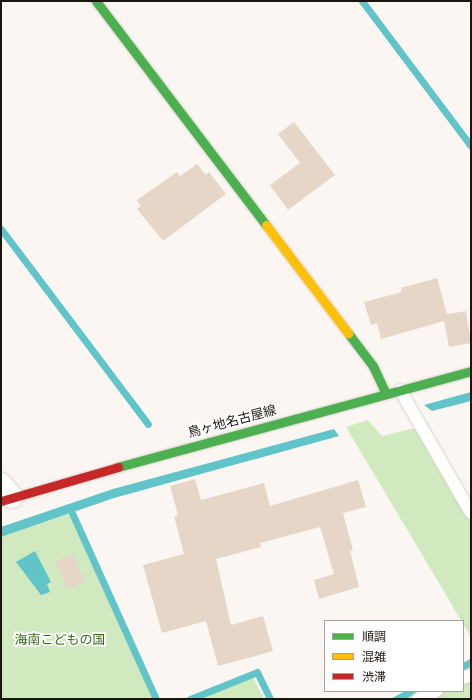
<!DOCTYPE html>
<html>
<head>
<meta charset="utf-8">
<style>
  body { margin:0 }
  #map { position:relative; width:472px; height:700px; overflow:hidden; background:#fbf6f1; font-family:"Open Sans","Noto Sans JP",sans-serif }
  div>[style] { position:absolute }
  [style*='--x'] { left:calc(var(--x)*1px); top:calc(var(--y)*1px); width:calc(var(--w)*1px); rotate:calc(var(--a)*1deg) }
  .green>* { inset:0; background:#d0e9bf }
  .water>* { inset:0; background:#60c4c8 }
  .stream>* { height:7px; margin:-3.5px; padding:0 3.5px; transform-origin:3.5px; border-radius:3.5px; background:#60c4c8 }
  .building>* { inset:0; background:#e5d6c8; transform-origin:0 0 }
  .roads { filter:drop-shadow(0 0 1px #d8d2ce) drop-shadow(0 0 1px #d8d2ce) }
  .lane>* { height:12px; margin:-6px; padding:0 6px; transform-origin:6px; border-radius:6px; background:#fefefd }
  .street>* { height:22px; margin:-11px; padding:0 11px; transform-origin:11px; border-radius:11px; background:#fefefd }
  .fast>* { height:9px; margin:-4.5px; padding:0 4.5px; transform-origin:4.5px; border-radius:4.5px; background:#4caf50 }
  .slow>* { height:9px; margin:-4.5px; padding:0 4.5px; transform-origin:4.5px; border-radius:4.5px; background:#ffc107 }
  .jam>* { height:9px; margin:-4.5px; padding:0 4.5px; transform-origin:4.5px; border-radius:4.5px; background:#c62828 }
  span { translate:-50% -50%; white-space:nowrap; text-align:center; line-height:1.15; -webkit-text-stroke:3.5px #fff; paint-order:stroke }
  .street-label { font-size:13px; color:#1c1611 }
  .park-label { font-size:13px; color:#37651e }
  .frame { position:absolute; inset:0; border:2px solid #1c1611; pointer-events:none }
  .legend { position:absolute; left:324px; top:620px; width:140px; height:72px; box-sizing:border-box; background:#fff; border:1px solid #a4a2a0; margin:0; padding:5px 7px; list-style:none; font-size:12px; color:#1c1611 }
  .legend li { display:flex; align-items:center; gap:8px; height:20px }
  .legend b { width:20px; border:1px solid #a4a2a0 }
</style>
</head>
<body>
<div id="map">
  <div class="green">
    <div style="clip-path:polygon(368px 420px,382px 436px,427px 425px,471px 501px,471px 637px,346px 427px)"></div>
    <div style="clip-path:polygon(69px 514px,153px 699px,1px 699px,1px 537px)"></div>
    <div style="clip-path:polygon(471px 666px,471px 699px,403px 699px,420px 691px,463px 691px,463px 670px)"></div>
    <div style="clip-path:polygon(253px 677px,264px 699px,197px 699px)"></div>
  </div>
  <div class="water">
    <div style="clip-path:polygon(471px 392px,471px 401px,432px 411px,424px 405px)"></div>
    <div style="clip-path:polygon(334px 429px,339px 436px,114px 498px,1px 537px,1px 527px,113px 489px)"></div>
    <div style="clip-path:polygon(35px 551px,51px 582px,47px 584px,50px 592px,41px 595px,16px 562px)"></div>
  </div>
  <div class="stream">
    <div style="--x:362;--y:1;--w:181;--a:53.1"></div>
    <div style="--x:1;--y:229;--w:244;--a:53"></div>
    <div style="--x:72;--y:513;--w:204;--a:65.7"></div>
    <div style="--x:463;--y:666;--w:9;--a:-27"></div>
    <div style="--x:190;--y:699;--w:72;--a:-21.9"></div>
    <div style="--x:257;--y:672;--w:30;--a:64"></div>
    <div style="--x:396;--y:699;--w:18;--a:-27"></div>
  </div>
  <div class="building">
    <div style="clip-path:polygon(294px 122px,335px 175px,288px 210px,270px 185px,300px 163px,278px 134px)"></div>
    <div style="clip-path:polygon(197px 164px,206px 175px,209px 172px,226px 194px,163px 241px,137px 209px,141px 206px,137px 200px,177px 172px,180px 176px)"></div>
    <div style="clip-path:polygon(437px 278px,447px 314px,466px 311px,471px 343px,449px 347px,444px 321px,381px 339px,377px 323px,371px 325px,364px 302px,402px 292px,401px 288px)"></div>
    <div style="clip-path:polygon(195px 479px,201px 500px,264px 483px,270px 506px,358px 480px,366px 507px,343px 513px,353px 550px,350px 551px,359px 587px,319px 599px,314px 580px,334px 574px,320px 527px,260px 543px,261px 547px,216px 559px,231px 625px,263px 616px,273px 651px,218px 666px,206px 621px,162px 633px,143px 565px,184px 554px,174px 516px,178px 515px,170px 486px)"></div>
    <div style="left:73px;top:554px;width:30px;height:19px;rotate:66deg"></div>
  </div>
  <div class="roads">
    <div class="lane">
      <div style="--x:400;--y:390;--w:142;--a:60"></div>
      <div style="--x:463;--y:678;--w:9;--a:-21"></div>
      <div style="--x:418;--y:699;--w:20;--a:-24"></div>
    </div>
    <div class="street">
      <div style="--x:1;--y:484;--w:17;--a:50"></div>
    </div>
    <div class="fast">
      <div style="--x:96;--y:1;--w:281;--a:52.8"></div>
      <div style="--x:348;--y:333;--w:41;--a:52.9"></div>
      <div style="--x:373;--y:366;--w:31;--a:65"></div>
      <div style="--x:118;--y:467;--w:366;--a:-15.2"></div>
    </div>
    <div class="slow">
      <div style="--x:266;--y:225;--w:136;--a:52.8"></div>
    </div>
    <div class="jam">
      <div style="--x:1;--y:501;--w:122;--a:-16.2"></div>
    </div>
  </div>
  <div class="street-label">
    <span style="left:232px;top:421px;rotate:-15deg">鳥ヶ地名古屋線</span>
  </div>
  <div class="park-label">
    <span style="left:60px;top:639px">海南こどもの国</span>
  </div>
  <div class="frame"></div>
  <ul class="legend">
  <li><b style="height:5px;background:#4caf50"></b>順調</li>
  <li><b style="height:5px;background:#ffc107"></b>混雑</li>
  <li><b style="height:5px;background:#c62828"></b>渋滞</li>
  </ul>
</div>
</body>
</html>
